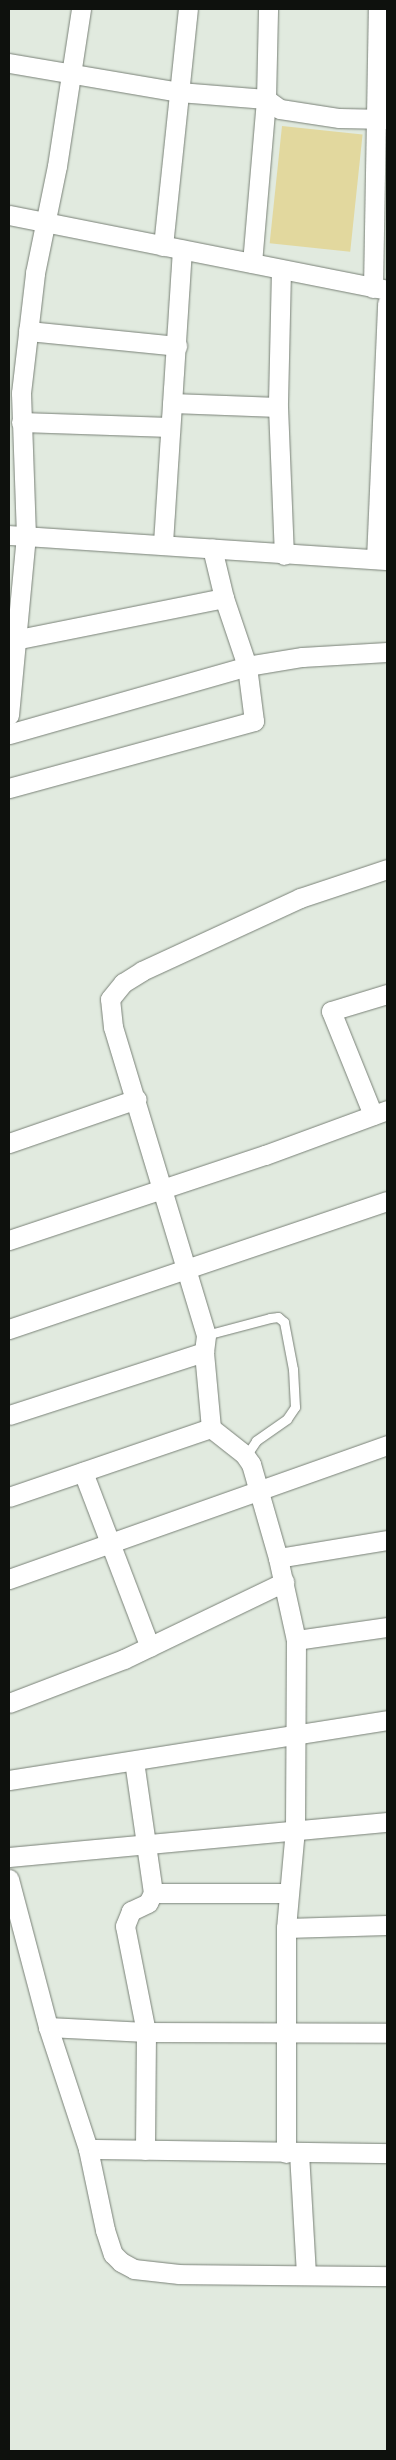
<!DOCTYPE html>
<html>
<head>
<meta charset="utf-8">
<style>
  body { margin:0 }
  #map { position:relative; width:396px; height:2460px; overflow:hidden; background:#e1eadf; font-family:"Noto Sans",sans-serif }
  div>[style] { position:absolute }
  [style*='--x'] { left:calc(var(--x)*1px); top:calc(var(--y)*1px); width:calc(var(--w)*1px); rotate:calc(var(--a)*1deg) }
  .green>* { inset:0; background:#e2d89e; transform-origin:0 0 }
  .roads { filter:drop-shadow(0 0 1px #798177) drop-shadow(0 0 1px #798177) }
  .service>* { height:9px; margin:-4.5px; padding:0 4.5px; transform-origin:4.5px; border-radius:4.5px; background:#fff }
  .minor>* { height:19px; margin:-9.5px; padding:0 9.5px; transform-origin:9.5px; border-radius:9.5px; background:#fff }
  span { translate:-50% -50%; white-space:nowrap; text-align:center; line-height:1.15; -webkit-text-stroke:4px #e1eadf; paint-order:stroke }
  .frame { position:absolute; inset:0; border:10px solid #0e110d; pointer-events:none }
</style>
</head>
<body>
<div id="map">
  <div class="green">
    <div style="left:282px;top:126px;width:81px;height:118px;rotate:6deg"></div>
  </div>
  <div class="roads">
    <div class="service">
      <div style="--x:206;--y:1335;--w:66;--a:-14.9"></div>
      <div style="--x:270;--y:1318;--w:8;--a:-7"></div>
      <div style="--x:278;--y:1317;--w:8;--a:40"></div>
      <div style="--x:284;--y:1322;--w:48;--a:79.2"></div>
      <div style="--x:293;--y:1369;--w:38;--a:87"></div>
      <div style="--x:295;--y:1407;--w:14;--a:124"></div>
      <div style="--x:287;--y:1419;--w:38;--a:145"></div>
      <div style="--x:256;--y:1441;--w:18;--a:124"></div>
    </div>
    <div class="minor">
      <div style="--x:9;--y:63;--w:172;--a:9.7"></div>
      <div style="--x:179;--y:92;--w:87;--a:4.6"></div>
      <div style="--x:266;--y:99;--w:17;--a:36"></div>
      <div style="--x:280;--y:109;--w:60;--a:8.7"></div>
      <div style="--x:339;--y:118;--w:48;--a:1.2"></div>
      <div style="--x:9;--y:215;--w:385;--a:11.2"></div>
      <div style="--x:163;--y:246;--w:238;--a:-84"></div>
      <div style="--x:252;--y:263;--w:165;--a:-85.1"></div>
      <div style="--x:266;--y:99;--w:90;--a:-88.7"></div>
      <div style="--x:281;--y:270;--w:137;--a:91.3"></div>
      <div style="--x:278;--y:407;--w:148;--a:87.7"></div>
      <div style="--x:373;--y:288;--w:279;--a:-89"></div>
      <div style="--x:28;--y:331;--w:150;--a:5.7"></div>
      <div style="--x:172;--y:403;--w:106;--a:2.2"></div>
      <div style="--x:21;--y:422;--w:149;--a:1.9"></div>
      <div style="--x:9;--y:535;--w:379;--a:3.8"></div>
      <div style="--x:163;--y:543;--w:294;--a:-86.3"></div>
      <div style="--x:376;--y:559;--w:256;--a:-87.5"></div>
      <div style="--x:19;--y:639;--w:209;--a:-11.3"></div>
      <div style="--x:9;--y:715;--w:180;--a:-84.6"></div>
      <div style="--x:26;--y:536;--w:143;--a:-92"></div>
      <div style="--x:21;--y:393;--w:121;--a:-83.3"></div>
      <div style="--x:35;--y:273;--w:109;--a:-78.4"></div>
      <div style="--x:57;--y:166;--w:159;--a:-81.3"></div>
      <div style="--x:9;--y:734;--w:248;--a:-15.9"></div>
      <div style="--x:247;--y:666;--w:56;--a:-9.3"></div>
      <div style="--x:302;--y:657;--w:85;--a:-3.4"></div>
      <div style="--x:9;--y:788;--w:254;--a:-15.3"></div>
      <div style="--x:254;--y:721;--w:55;--a:-97.3"></div>
      <div style="--x:247;--y:666;--w:72;--a:-108.7"></div>
      <div style="--x:224;--y:598;--w:51;--a:-103.5"></div>
      <div style="--x:373;--y:1115;--w:112;--a:-112"></div>
      <div style="--x:331;--y:1011;--w:59;--a:-16.9"></div>
      <div style="--x:9;--y:1143;--w:135;--a:-19"></div>
      <div style="--x:9;--y:1240;--w:270;--a:-18.4"></div>
      <div style="--x:265;--y:1155;--w:130;--a:-20.2"></div>
      <div style="--x:9;--y:1329;--w:399;--a:-18.7"></div>
      <div style="--x:9;--y:1415;--w:205;--a:-17.9"></div>
      <div style="--x:83;--y:1472;--w:187;--a:69.1"></div>
      <div style="--x:9;--y:1497;--w:213;--a:-18.9"></div>
      <div style="--x:278;--y:1558;--w:110;--a:-9.4"></div>
      <div style="--x:9;--y:1579;--w:401;--a:-19.5"></div>
      <div style="--x:296;--y:1640;--w:92;--a:-8.1"></div>
      <div style="--x:9;--y:1703;--w:123;--a:-20.9"></div>
      <div style="--x:124;--y:1659;--w:178;--a:-25.7"></div>
      <div style="--x:134;--y:1761;--w:133;--a:81.8"></div>
      <div style="--x:153;--y:1893;--w:11;--a:117"></div>
      <div style="--x:148;--y:1903;--w:19;--a:155"></div>
      <div style="--x:131;--y:1911;--w:16;--a:112"></div>
      <div style="--x:125;--y:1926;--w:108;--a:78.8"></div>
      <div style="--x:146;--y:2032;--w:118;--a:90.5"></div>
      <div style="--x:9;--y:1780;--w:383;--a:-9"></div>
      <div style="--x:9;--y:1857;--w:380;--a:-5.3"></div>
      <div style="--x:9;--y:1879;--w:153;--a:75.2"></div>
      <div style="--x:48;--y:2027;--w:128;--a:71.8"></div>
      <div style="--x:88;--y:2149;--w:83;--a:78.1"></div>
      <div style="--x:105;--y:2230;--w:25;--a:72"></div>
      <div style="--x:113;--y:2254;--w:11;--a:45"></div>
      <div style="--x:121;--y:2262;--w:15;--a:28"></div>
      <div style="--x:134;--y:2269;--w:45;--a:6.3"></div>
      <div style="--x:179;--y:2274;--w:208;--a:0.6"></div>
      <div style="--x:153;--y:1893;--w:135;--a:0"></div>
      <div style="--x:286;--y:1928;--w:101;--a:-1.7"></div>
      <div style="--x:48;--y:2027;--w:98;--a:2.9"></div>
      <div style="--x:146;--y:2032;--w:241;--a:0.2"></div>
      <div style="--x:88;--y:2149;--w:299;--a:0.8"></div>
      <div style="--x:286;--y:2153;--w:225;--a:-90"></div>
      <div style="--x:286;--y:1928;--w:99;--a:-84.8"></div>
      <div style="--x:295;--y:1829;--w:189;--a:-89.7"></div>
      <div style="--x:296;--y:1640;--w:84;--a:-102.4"></div>
      <div style="--x:278;--y:1558;--w:98;--a:-106"></div>
      <div style="--x:251;--y:1464;--w:12;--a:-125"></div>
      <div style="--x:244;--y:1454;--w:42;--a:-141.8"></div>
      <div style="--x:211;--y:1428;--w:76;--a:-95.3"></div>
      <div style="--x:204;--y:1352;--w:17;--a:-83"></div>
      <div style="--x:206;--y:1335;--w:322;--a:-106.8"></div>
      <div style="--x:113;--y:1027;--w:28;--a:-96"></div>
      <div style="--x:110;--y:999;--w:21;--a:-51"></div>
      <div style="--x:123;--y:983;--w:22;--a:-32"></div>
      <div style="--x:142;--y:971;--w:174;--a:-24.8"></div>
      <div style="--x:300;--y:898;--w:92;--a:-18.4"></div>
      <div style="--x:299;--y:2153;--w:122;--a:86.7"></div>
    </div>
  </div>
  <div class="frame"></div>
</div>
</body>
</html>
